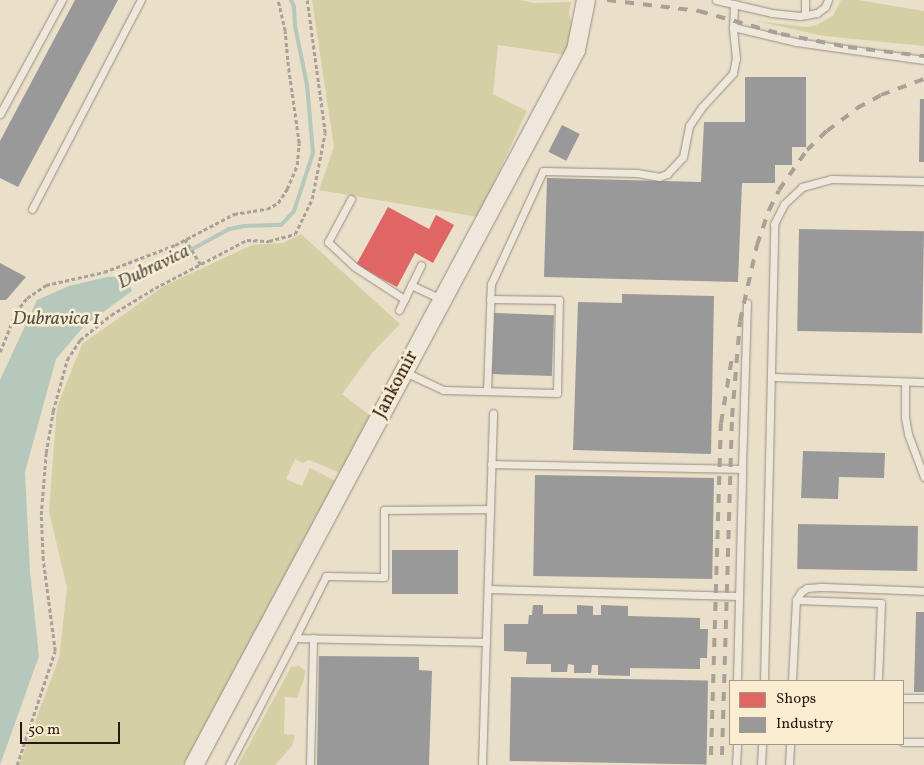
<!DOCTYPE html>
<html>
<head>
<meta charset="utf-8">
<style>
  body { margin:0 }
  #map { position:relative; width:924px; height:765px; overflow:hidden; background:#eadfc8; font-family:Vollkorn,serif }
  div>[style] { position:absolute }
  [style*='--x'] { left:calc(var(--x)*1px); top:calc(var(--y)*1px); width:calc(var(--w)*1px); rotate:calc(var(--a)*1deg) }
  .green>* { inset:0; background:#d5cfa6 }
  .water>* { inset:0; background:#b5c8bb }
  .shops>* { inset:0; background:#e06666 }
  .industry>* { inset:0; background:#999; transform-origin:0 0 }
  .stream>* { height:4px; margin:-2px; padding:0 2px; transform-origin:2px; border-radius:2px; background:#b5c8bb }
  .path>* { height:2.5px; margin-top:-1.25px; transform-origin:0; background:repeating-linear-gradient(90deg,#a7a198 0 4px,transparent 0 6.5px) }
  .roads { filter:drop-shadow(0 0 1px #968e80) drop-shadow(0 0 1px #968e80) }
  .service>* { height:7px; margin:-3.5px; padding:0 3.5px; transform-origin:3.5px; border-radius:3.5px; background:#ede7dc }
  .tertiary>* { height:18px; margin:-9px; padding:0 9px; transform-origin:9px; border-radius:9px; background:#ede7dc }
  .rail>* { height:4px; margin-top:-2px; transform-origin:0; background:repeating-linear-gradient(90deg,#a7a198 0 9px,transparent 0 18px) }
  span { translate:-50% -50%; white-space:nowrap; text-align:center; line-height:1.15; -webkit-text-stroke:5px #faedd2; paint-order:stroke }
  .street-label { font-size:18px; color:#291a10 }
  .water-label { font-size:19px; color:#52534a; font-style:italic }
  .legend { position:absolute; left:729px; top:680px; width:175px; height:65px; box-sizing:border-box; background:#faedd2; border:1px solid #a69984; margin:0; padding:6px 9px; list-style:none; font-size:15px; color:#291a10 }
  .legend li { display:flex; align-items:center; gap:10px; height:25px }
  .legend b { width:25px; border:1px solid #a69984 }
  .scale { position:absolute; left:20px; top:722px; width:100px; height:22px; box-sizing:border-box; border:2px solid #291a10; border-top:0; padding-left:6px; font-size:15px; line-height:18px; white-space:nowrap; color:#291a10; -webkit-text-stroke:4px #faedd2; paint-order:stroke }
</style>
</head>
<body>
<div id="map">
  <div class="green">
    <div style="clip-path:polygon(312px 0,520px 0,534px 3px,571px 2px,569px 14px,573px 27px,567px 55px,498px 45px,493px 94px,527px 111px,478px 217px,319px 190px,334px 147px)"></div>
    <div style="clip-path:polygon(841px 0,858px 0,924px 11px,924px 46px,824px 36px,756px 21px,806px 27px,816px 25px,833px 16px)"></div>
    <div style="clip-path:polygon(301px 234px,400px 324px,372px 353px,342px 394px,373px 418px,343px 474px,309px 460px,303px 463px,295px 459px,286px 479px,302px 486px,310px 468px,338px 482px,183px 765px,19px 765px,59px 658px,67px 588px,49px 511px,57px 407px,82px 344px,164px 286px,252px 245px,283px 243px)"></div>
    <div style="clip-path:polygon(299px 666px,305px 671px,304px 679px,297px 698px,285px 697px,284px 734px,295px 735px,292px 746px,275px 765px,238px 765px,291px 667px)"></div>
  </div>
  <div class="water">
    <div style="clip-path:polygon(126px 276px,132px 291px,84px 326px,56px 359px,25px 472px,30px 572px,39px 656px,0 765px,0 380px,37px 300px,69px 286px,107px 277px)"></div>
  </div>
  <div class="shops">
    <div style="clip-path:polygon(388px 207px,429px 229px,436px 215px,454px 225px,433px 263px,415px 253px,397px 287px,356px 265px)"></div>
  </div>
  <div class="industry">
    <div style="clip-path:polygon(75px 0,118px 0,18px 187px,0 178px,0 141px)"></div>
    <div style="clip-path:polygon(745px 77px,806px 77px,806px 147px,792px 147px,792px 165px,775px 165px,775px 183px,742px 183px,738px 282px,544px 277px,547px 178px,701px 182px,704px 122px,745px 122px)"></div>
    <div style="clip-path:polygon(920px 99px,924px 99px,924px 162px,919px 162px)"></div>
    <div style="left:562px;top:125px;width:20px;height:30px;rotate:27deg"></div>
    <div style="left:799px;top:229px;width:125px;height:102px;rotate:1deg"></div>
    <div style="clip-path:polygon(0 263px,26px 277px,6px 300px,0 300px)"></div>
    <div style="clip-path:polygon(622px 294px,714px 296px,711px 454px,573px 450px,578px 302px,622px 303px)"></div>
    <div style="left:493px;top:313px;width:61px;height:61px;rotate:2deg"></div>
    <div style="clip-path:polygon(803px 451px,885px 453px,884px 478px,839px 477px,838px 499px,801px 498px)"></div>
    <div style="left:535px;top:475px;width:179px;height:101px;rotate:1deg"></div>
    <div style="left:798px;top:524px;width:120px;height:45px;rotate:1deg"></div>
    <div style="left:392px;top:550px;width:66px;height:44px"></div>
    <div style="clip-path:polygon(533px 605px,543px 605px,543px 614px,577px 614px,577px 605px,593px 606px,593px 615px,601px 615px,601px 605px,628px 606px,628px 616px,700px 618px,700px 629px,708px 629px,707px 658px,700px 658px,700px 669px,630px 668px,630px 676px,598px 675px,598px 665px,592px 665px,591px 673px,574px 673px,574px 665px,568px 664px,567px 672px,551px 672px,551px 664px,526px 664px,527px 652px,504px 651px,504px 624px,528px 624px,529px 615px,532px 615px)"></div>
    <div style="clip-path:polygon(916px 612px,924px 612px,924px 692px,914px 692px)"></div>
    <div style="clip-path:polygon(319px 656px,419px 657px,419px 670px,432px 671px,429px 765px,317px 765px)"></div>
    <div style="left:511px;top:677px;width:197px;height:84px;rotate:1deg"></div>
  </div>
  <div class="stream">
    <div style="--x:126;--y:285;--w:117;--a:-28.5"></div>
    <div style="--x:229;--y:229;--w:16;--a:-11"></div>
    <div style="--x:245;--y:226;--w:36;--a:-2"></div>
    <div style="--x:281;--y:225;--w:19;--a:-47"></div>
    <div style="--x:294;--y:211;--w:61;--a:-71.9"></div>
    <div style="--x:313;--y:153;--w:68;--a:-95"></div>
    <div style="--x:307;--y:85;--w:60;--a:-101.5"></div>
    <div style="--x:295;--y:26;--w:19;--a:-93"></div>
    <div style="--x:294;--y:7;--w:8;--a:-113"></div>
  </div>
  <div class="path">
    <div style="--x:185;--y:239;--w:31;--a:58"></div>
    <div style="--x:0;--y:352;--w:43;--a:-68.2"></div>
    <div style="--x:16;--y:312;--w:18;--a:-52"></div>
    <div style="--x:27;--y:298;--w:23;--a:-34"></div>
    <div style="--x:46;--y:285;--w:59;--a:-12.6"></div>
    <div style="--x:104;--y:272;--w:76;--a:-20.8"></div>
    <div style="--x:175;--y:245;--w:67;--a:-27.7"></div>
    <div style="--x:234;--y:214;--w:33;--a:-9"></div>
    <div style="--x:267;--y:209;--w:13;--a:-29"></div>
    <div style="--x:278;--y:203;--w:17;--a:-57"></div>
    <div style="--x:287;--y:189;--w:26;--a:-67"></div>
    <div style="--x:297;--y:165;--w:22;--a:-85"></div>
    <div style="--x:299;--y:143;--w:78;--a:-98.1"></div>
    <div style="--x:288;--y:66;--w:35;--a:-95"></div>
    <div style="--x:285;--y:31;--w:32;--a:-103"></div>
    <div style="--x:17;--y:765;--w:120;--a:-71.6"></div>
    <div style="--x:55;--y:651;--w:92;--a:-97.5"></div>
    <div style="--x:43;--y:560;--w:45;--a:-92.5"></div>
    <div style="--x:41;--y:515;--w:62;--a:-85.4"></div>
    <div style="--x:46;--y:453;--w:43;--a:-80.5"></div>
    <div style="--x:53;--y:411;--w:53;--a:-74.6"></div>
    <div style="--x:67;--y:360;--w:24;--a:-57"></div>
    <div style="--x:80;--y:340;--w:40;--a:-39"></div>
    <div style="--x:111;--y:315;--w:52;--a:-31.5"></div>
    <div style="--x:155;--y:288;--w:104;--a:-27.6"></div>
    <div style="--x:247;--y:240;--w:22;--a:3"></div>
    <div style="--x:269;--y:241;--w:27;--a:-15"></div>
    <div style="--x:295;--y:234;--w:39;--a:-64"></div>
    <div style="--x:312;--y:199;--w:67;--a:-78.9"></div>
    <div style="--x:325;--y:133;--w:134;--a:-97.7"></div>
  </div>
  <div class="roads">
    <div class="service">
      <div style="--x:716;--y:0;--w:57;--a:13.1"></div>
      <div style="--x:772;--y:13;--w:28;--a:6"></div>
      <div style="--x:800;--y:16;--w:17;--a:-10"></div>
      <div style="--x:817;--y:13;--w:10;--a:-37"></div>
      <div style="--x:825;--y:7;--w:8;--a:-67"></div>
      <div style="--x:805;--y:0;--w:15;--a:90"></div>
      <div style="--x:734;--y:4;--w:23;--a:92"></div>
      <div style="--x:733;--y:27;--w:65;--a:13.4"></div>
      <div style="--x:796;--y:42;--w:129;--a:8"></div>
      <div style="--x:0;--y:114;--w:130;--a:-61.5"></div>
      <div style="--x:351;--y:199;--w:49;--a:118.1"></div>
      <div style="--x:328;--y:242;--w:37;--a:43"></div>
      <div style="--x:355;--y:267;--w:59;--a:33.1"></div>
      <div style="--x:32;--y:209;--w:236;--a:-62.5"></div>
      <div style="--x:411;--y:285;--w:35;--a:25"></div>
      <div style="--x:399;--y:310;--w:50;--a:-63.9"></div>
      <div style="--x:405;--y:372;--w:42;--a:25.3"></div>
      <div style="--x:443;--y:390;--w:114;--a:1.5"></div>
      <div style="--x:557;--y:393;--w:93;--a:-88.8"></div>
      <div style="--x:559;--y:300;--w:69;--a:-179.2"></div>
      <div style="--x:772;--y:377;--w:152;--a:1.9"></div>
      <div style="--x:905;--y:382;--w:35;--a:90"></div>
      <div style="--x:905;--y:417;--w:17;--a:80"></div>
      <div style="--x:908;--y:434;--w:46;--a:69.6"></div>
      <div style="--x:487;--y:391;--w:107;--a:-87.9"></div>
      <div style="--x:491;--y:284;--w:124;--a:-65.3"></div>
      <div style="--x:543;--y:171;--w:94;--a:1.2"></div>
      <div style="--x:637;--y:173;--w:22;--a:10"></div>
      <div style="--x:659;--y:177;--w:9;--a:-21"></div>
      <div style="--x:667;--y:174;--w:23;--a:-47"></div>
      <div style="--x:683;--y:157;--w:32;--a:-79"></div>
      <div style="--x:689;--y:126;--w:23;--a:-56"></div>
      <div style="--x:702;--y:107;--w:46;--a:-47.6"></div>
      <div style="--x:733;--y:73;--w:15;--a:-79"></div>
      <div style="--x:736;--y:58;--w:31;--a:-96"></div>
      <div style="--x:491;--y:464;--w:251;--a:1.1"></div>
      <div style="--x:742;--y:469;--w:166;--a:-88.3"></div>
      <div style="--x:488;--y:589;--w:251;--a:1.6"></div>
      <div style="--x:796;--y:600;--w:85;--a:2"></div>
      <div style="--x:881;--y:603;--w:78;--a:92.2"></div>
      <div style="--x:295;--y:638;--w:69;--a:-63.4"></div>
      <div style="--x:326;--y:576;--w:58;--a:1"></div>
      <div style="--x:384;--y:577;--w:67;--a:-90"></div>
      <div style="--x:384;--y:510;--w:106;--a:-0.5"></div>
      <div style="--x:737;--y:681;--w:212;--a:-88.6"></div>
      <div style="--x:764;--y:681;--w:457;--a:-88.7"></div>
      <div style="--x:774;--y:224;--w:22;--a:-63"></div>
      <div style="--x:784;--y:204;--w:25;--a:-43"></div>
      <div style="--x:802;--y:187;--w:30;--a:-15"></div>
      <div style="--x:831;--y:179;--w:93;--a:1.2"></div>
      <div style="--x:792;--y:681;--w:81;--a:-87.2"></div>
      <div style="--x:796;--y:600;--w:9;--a:-58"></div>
      <div style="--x:801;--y:592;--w:7;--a:-34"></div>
      <div style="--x:807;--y:588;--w:14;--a:-4"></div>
      <div style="--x:821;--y:587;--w:103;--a:2.2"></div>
      <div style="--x:903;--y:698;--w:21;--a:0"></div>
      <div style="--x:903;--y:742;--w:21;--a:0"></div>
      <div style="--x:229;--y:765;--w:143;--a:-62.5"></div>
      <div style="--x:295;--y:638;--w:191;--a:1.2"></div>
      <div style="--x:310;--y:765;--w:127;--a:-88.6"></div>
      <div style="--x:482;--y:765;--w:352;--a:-88.2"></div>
      <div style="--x:736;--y:765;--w:21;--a:-87"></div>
      <div style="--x:761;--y:765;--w:21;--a:-87"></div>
      <div style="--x:789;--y:765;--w:21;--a:-87"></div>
    </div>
    <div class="tertiary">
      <div style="--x:194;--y:765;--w:811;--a:-61.89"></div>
      <div style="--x:576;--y:50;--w:51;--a:-78.7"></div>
    </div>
  </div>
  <div class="rail">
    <div style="--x:607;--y:0;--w:93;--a:6.8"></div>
    <div style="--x:699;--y:11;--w:85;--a:15.7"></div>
    <div style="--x:781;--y:34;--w:68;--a:11"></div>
    <div style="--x:848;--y:47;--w:77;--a:6.8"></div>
    <div style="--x:711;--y:755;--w:332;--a:-88.3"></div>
    <div style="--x:721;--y:423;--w:67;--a:-80.5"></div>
    <div style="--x:722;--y:755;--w:338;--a:-88.3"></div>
    <div style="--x:732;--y:417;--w:96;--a:-85.2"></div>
    <div style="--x:740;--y:321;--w:78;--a:-77.4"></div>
    <div style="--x:757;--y:245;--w:37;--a:-71"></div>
    <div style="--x:769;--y:210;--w:22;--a:-63"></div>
    <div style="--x:779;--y:190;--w:49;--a:-55"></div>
    <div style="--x:807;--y:150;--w:28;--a:-44"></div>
    <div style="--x:827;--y:131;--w:38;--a:-37"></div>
    <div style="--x:857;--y:108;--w:27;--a:-28"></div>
    <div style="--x:881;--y:95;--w:46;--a:-20.4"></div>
  </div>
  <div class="street-label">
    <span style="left:397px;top:385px;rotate:-62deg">Jankomir</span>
  </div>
  <div class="water-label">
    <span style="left:154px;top:268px;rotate:-26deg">Dubravica</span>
    <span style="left:56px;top:320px">Dubravica 1</span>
  </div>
  <ul class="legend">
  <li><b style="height:14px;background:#e06666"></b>Shops</li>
  <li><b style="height:14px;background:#999"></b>Industry</li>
  </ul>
  <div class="scale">50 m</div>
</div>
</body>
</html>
